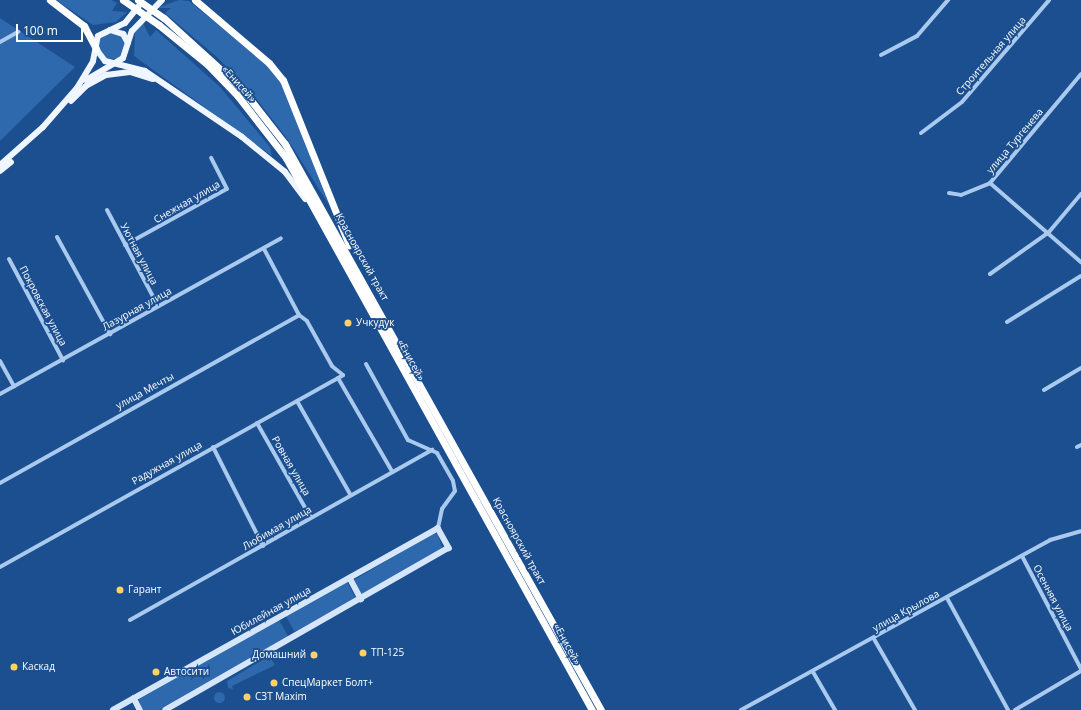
<!DOCTYPE html>
<html>
<head>
<meta charset="utf-8">
<style>
  body { margin:0 }
  #map { position:relative; width:1081px; height:710px; overflow:hidden; background:#1b4f8f; font-family:"Open Sans",sans-serif }
  div>[style] { position:absolute }
  [style*='--x'] { left:calc(var(--x)*1px); top:calc(var(--y)*1px); width:calc(var(--w)*1px); rotate:calc(var(--a)*1deg) }
  .green>* { inset:0; background:#2e69ad; transform-origin:0 0 }
  .round { border-radius:50% }
  .street>* { height:4px; margin:-2px; padding:0 2px; transform-origin:2px; border-radius:2px; background:#a9c9ee }
  .secondary>* { height:5.5px; margin:-2.75px; padding:0 2.75px; transform-origin:2.75px; border-radius:2.75px; background:#d6e6fa }
  .primary>* { height:6px; margin:-3px; padding:0 3px; transform-origin:3px; border-radius:3px; background:#f0f6ff }
  .highway>* { height:7px; margin:-3.5px; padding:0 3.5px; transform-origin:3.5px; border-radius:3.5px; background:#fff }
  .highway-bridge>* { height:7px; margin:-3.5px; padding:0 3.5px; transform-origin:3.5px; border-radius:3.5px; background:#fff }
  .dots>* { width:11px; height:11px; translate:-50% -50%; box-sizing:border-box; border:2px solid #1b4f8f; border-radius:50% }
  span { translate:-50% -50%; white-space:nowrap; text-align:center; line-height:1.15; -webkit-text-stroke:3.5px #1b4f8f; paint-order:stroke }
  .street-label { font-size:10px; color:#fff }
  .poi-label { font-size:10px; color:#fff }
  .left { translate:0 -50%; text-align:left }
  .right { translate:-100% -50%; text-align:right }
  .scale { position:absolute; left:16px; top:24px; width:67px; height:18px; box-sizing:border-box; border:2px solid #fff; border-top:0; padding-left:5px; font-size:12px; line-height:14px; white-space:nowrap; color:#fff; -webkit-text-stroke:3px #1b4f8f; paint-order:stroke }
</style>
</head>
<body>
<div id="map">
  <div class="green">
    <div style="clip-path:polygon(56px 0,111px 0,117px 3px,112px 11px,127px 12px,116px 22px,93px 25px)"></div>
    <div style="clip-path:polygon(179px 0,189px 1px,263px 61px,282px 83px,329px 205px,288px 140px,255px 97px,218px 58px,165px 13px,171px 8px,157px 8px)"></div>
    <div style="clip-path:polygon(0 18px,75px 67px,0 141px)"></div>
    <div style="clip-path:polygon(143px 23px,150px 37px,156px 30px,220px 87px,270px 147px,272px 156px,134px 56px,135px 32px)"></div>
    <div class="round" style="left:99px;top:33px;width:26px;height:26px"></div>
    <div style="clip-path:polygon(434px 533px,438px 534px,442px 548px,361px 595px,354px 580px)"></div>
    <div style="left:347px;top:582px;width:18px;height:70px;rotate:61deg"></div>
    <div style="clip-path:polygon(279px 620px,289px 638px,160px 710px,142px 710px,139px 699px)"></div>
    <div style="clip-path:polygon(269px 656px,275px 665px,232px 686px,233px 689px,228px 688px,227px 681px)"></div>
    <div class="round" style="left:213.5px;top:691.5px;width:11px;height:11px"></div>
  </div>
  <div class="street">
    <div style="--x:0;--y:42;--w:21;--a:-29"></div>
    <div style="--x:881;--y:55;--w:41;--a:-27.8"></div>
    <div style="--x:917;--y:36;--w:48;--a:-49.3"></div>
    <div style="--x:921;--y:133;--w:51;--a:-37.1"></div>
    <div style="--x:962;--y:102;--w:134;--a:-49.5"></div>
    <div style="--x:990;--y:183;--w:121;--a:41"></div>
    <div style="--x:949;--y:193;--w:12;--a:9"></div>
    <div style="--x:961;--y:195;--w:31;--a:-22"></div>
    <div style="--x:990;--y:183;--w:142;--a:-50.1"></div>
    <div style="--x:107;--y:210;--w:109;--a:62"></div>
    <div style="--x:57;--y:237;--w:111;--a:61.3"></div>
    <div style="--x:125;--y:245;--w:116;--a:-28.8"></div>
    <div style="--x:227;--y:189;--w:35;--a:-117"></div>
    <div style="--x:9;--y:259;--w:115;--a:61.9"></div>
    <div style="--x:990;--y:274;--w:72;--a:-35.4"></div>
    <div style="--x:1049;--y:232;--w:50;--a:-49.9"></div>
    <div style="--x:1007;--y:322;--w:87;--a:-31.9"></div>
    <div style="--x:0;--y:361;--w:29;--a:61"></div>
    <div style="--x:366;--y:364;--w:87;--a:61.1"></div>
    <div style="--x:408;--y:440;--w:32;--a:24"></div>
    <div style="--x:437;--y:453;--w:32;--a:60"></div>
    <div style="--x:453;--y:481;--w:10;--a:79"></div>
    <div style="--x:455;--y:491;--w:22;--a:126"></div>
    <div style="--x:442;--y:509;--w:19;--a:102"></div>
    <div style="--x:338;--y:378;--w:108;--a:59.9"></div>
    <div style="--x:1044;--y:390;--w:43;--a:-30.7"></div>
    <div style="--x:0;--y:394;--w:321;--a:-29"></div>
    <div style="--x:297;--y:401;--w:107;--a:60.3"></div>
    <div style="--x:257;--y:423;--w:109;--a:60.4"></div>
    <div style="--x:213;--y:447;--w:111;--a:63.2"></div>
    <div style="--x:1077;--y:447;--w:4;--a:-27"></div>
    <div style="--x:0;--y:483;--w:343;--a:-29.3"></div>
    <div style="--x:1022;--y:556;--w:127;--a:62.4"></div>
    <div style="--x:0;--y:567;--w:393;--a:-29.2"></div>
    <div style="--x:343;--y:375;--w:14;--a:-141"></div>
    <div style="--x:332;--y:366;--w:51;--a:-119.1"></div>
    <div style="--x:307;--y:321;--w:10;--a:-143"></div>
    <div style="--x:299;--y:315;--w:75;--a:-117.9"></div>
    <div style="--x:947;--y:598;--w:128;--a:61.4"></div>
    <div style="--x:130;--y:620;--w:347;--a:-29.4"></div>
    <div style="--x:874;--y:639;--w:82;--a:60"></div>
    <div style="--x:813;--y:672;--w:44;--a:59.9"></div>
    <div style="--x:741;--y:710;--w:353;--a:-28.8"></div>
    <div style="--x:1050;--y:540;--w:32;--a:-16"></div>
    <div style="--x:1015;--y:710;--w:77;--a:-30.6"></div>
  </div>
  <div class="secondary">
    <div style="--x:350;--y:578;--w:24;--a:62"></div>
    <div style="--x:134;--y:698;--w:13;--a:63"></div>
    <div style="--x:113;--y:710;--w:372;--a:-29.2"></div>
    <div style="--x:438;--y:528;--w:23;--a:61"></div>
    <div style="--x:449;--y:548;--w:326;--a:150.2"></div>
  </div>
  <div class="primary">
    <div style="--x:110;--y:30;--w:14;--a:17"></div>
    <div style="--x:123;--y:34;--w:10;--a:61"></div>
    <div style="--x:96;--y:49;--w:15;--a:53"></div>
    <div style="--x:105;--y:61;--w:41;--a:14"></div>
    <div style="--x:145;--y:71;--w:117;--a:34.2"></div>
    <div style="--x:242;--y:137;--w:55;--a:39.1"></div>
    <div style="--x:285;--y:172;--w:34;--a:53"></div>
    <div style="--x:86;--y:80;--w:43;--a:-30.7"></div>
    <div style="--x:123;--y:58;--w:28;--a:-72"></div>
    <div style="--x:132;--y:31;--w:43;--a:-45.9"></div>
    <div style="--x:71;--y:101;--w:21;--a:-45"></div>
    <div style="--x:86;--y:86;--w:23;--a:-29"></div>
    <div style="--x:106;--y:75;--w:24;--a:-7"></div>
    <div style="--x:130;--y:72;--w:24;--a:17"></div>
    <div style="--x:0;--y:165;--w:57;--a:-41.5"></div>
    <div style="--x:43;--y:127;--w:52;--a:-48.9"></div>
    <div style="--x:77;--y:88;--w:31;--a:-59"></div>
    <div style="--x:93;--y:61;--w:25;--a:-79"></div>
    <div style="--x:98;--y:36;--w:30;--a:-26"></div>
    <div style="--x:125;--y:23;--w:22;--a:-51"></div>
    <div style="--x:0;--y:171;--w:14;--a:-39"></div>
  </div>
  <div class="highway">
    <div style="--x:50;--y:0;--w:43;--a:37.4"></div>
    <div style="--x:84;--y:26;--w:26;--a:62"></div>
    <div style="--x:195;--y:0;--w:97;--a:40.4"></div>
    <div style="--x:269;--y:63;--w:22;--a:51"></div>
    <div style="--x:283;--y:80;--w:178;--a:68.2"></div>
    <div style="--x:164;--y:18;--w:105;--a:42.3"></div>
    <div style="--x:242;--y:89;--w:70;--a:52"></div>
    <div style="--x:285;--y:144;--w:648;--a:60.83"></div>
    <div style="--x:159;--y:25;--w:63;--a:39.2"></div>
    <div style="--x:208;--y:65;--w:42;--a:46"></div>
    <div style="--x:237;--y:95;--w:80;--a:52.1"></div>
    <div style="--x:286;--y:158;--w:631;--a:61"></div>
  </div>
  <div class="highway-bridge">
    <div style="--x:123;--y:0;--w:44;--a:34.8"></div>
    <div style="--x:138;--y:0;--w:32;--a:35"></div>
  </div>
  <div class="dots">
    <div style="left:348px;top:323px;background:#ffd166"></div>
    <div style="left:120px;top:590px;background:#ffd166"></div>
    <div style="left:363px;top:653px;background:#ffd166"></div>
    <div style="left:314px;top:655px;background:#ffd166"></div>
    <div style="left:14px;top:667px;background:#ffd166"></div>
    <div style="left:156px;top:672px;background:#ffd166"></div>
    <div style="left:274px;top:683px;background:#ffd166"></div>
    <div style="left:247px;top:697px;background:#ffd166"></div>
  </div>
  <div class="street-label">
    <span style="left:991px;top:56px;rotate:-49deg">Строительная улица</span>
    <span style="left:239px;top:84px;rotate:48deg">«Енисей»</span>
    <span style="left:1015px;top:141px;rotate:-50deg">улица Тургенева</span>
    <span style="left:187px;top:202px;rotate:-30deg">Снежная улица</span>
    <span style="left:139px;top:254px;rotate:62deg">Уютная улица</span>
    <span style="left:362px;top:257px;rotate:61deg">Красноярский тракт</span>
    <span style="left:43px;top:306px;rotate:62deg">Покровская улица</span>
    <span style="left:137px;top:309px;rotate:-29deg">Лазурная улица</span>
    <span style="left:411px;top:360px;rotate:61deg">«Енисей»</span>
    <span style="left:145px;top:391px;rotate:-29deg">улица Мечты</span>
    <span style="left:167px;top:463px;rotate:-29deg">Радужная улица</span>
    <span style="left:291px;top:466px;rotate:60deg">Ровная улица</span>
    <span style="left:277px;top:528px;rotate:-30deg">Любимая улица</span>
    <span style="left:519px;top:541px;rotate:61deg">Красноярский тракт</span>
    <span style="left:1053px;top:598px;rotate:62deg">Осенняя улица</span>
    <span style="left:271px;top:611px;rotate:-29deg">Юбилейная улица</span>
    <span style="left:906px;top:611px;rotate:-29deg">улица Крылова</span>
    <span style="left:567px;top:644px;rotate:61deg">«Енисей»</span>
  </div>
  <div class="poi-label">
    <span class="left" style="left:356px;top:323px">Учкудук</span>
    <span class="left" style="left:128px;top:590px">Гарант</span>
    <span class="left" style="left:371px;top:653px">ТП-125</span>
    <span class="right" style="left:306px;top:655px">Домашний</span>
    <span class="left" style="left:22px;top:667px">Каскад</span>
    <span class="left" style="left:164px;top:672px">Автосити</span>
    <span class="left" style="left:282px;top:683px">СпецМаркет Болт+</span>
    <span class="left" style="left:255px;top:697px">СЗТ Maxim</span>
  </div>
  <div class="scale">100 m</div>
</div>
</body>
</html>
